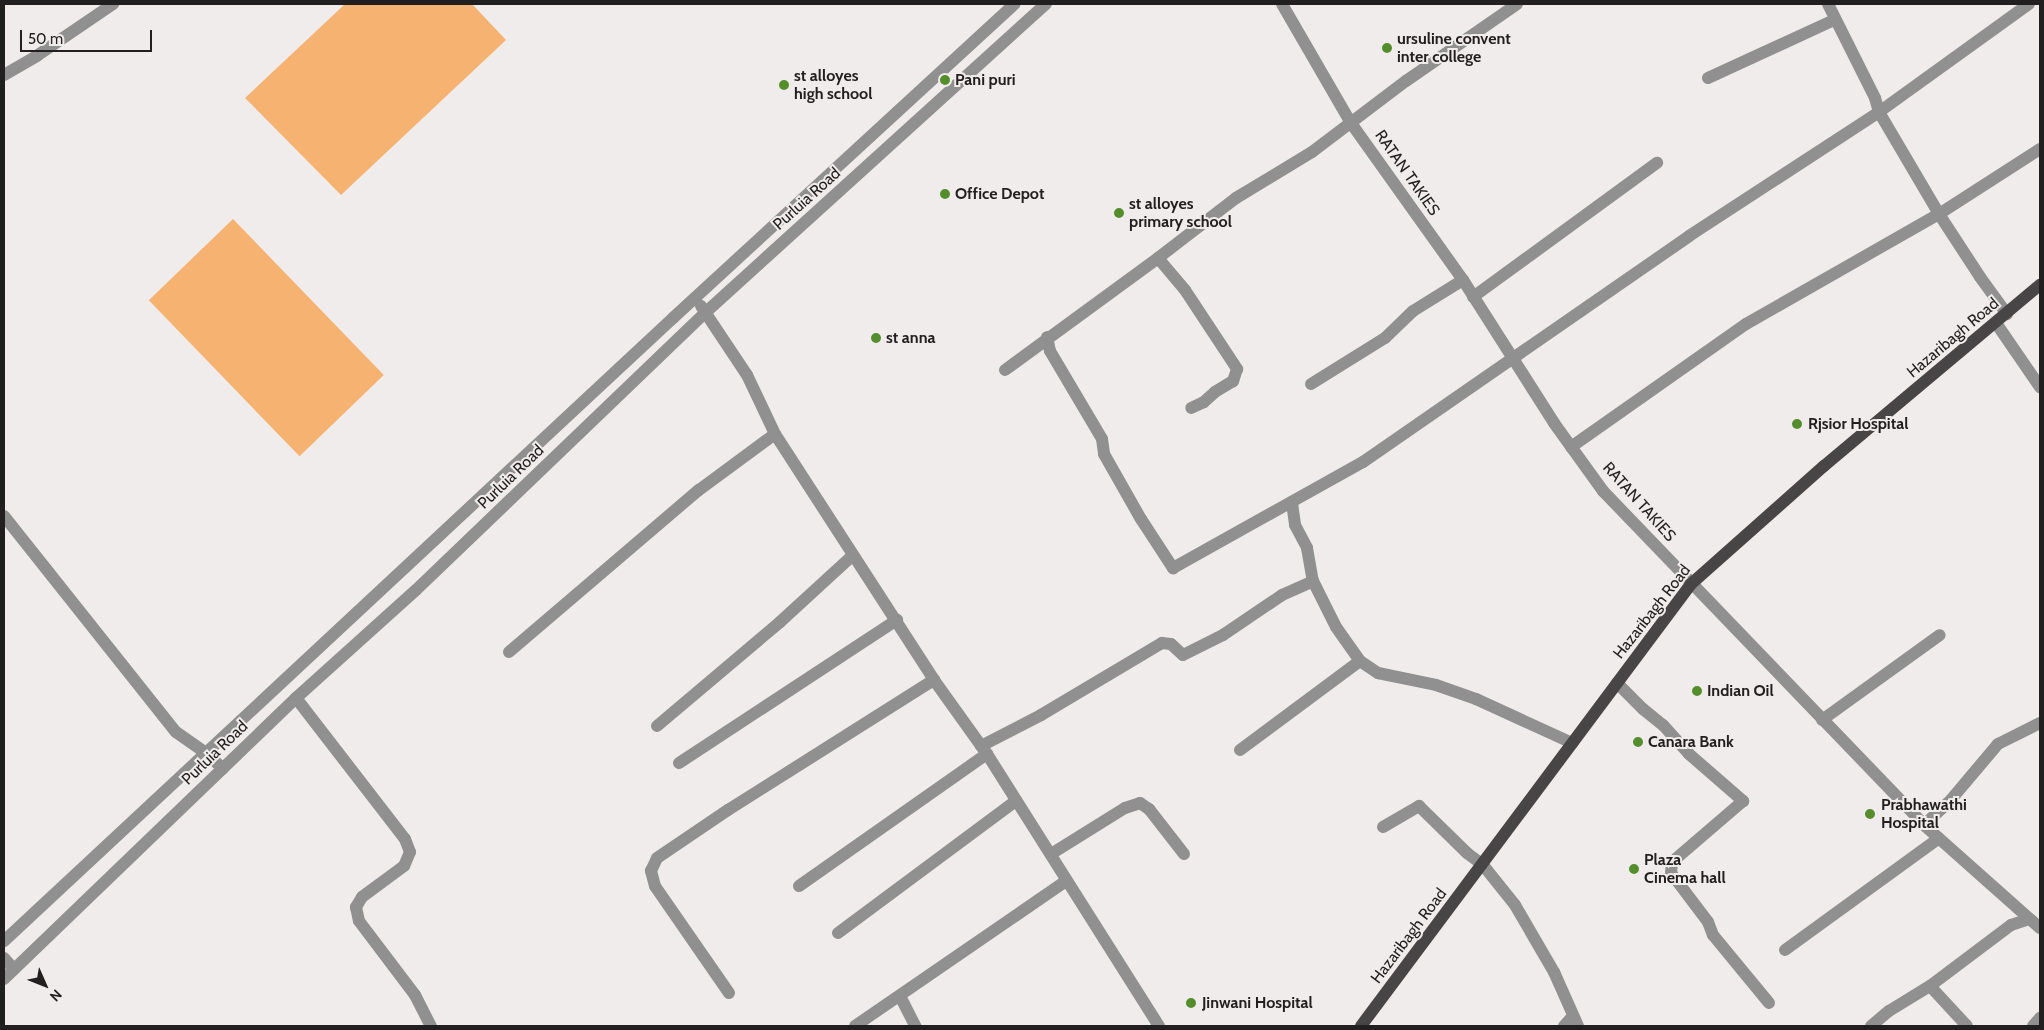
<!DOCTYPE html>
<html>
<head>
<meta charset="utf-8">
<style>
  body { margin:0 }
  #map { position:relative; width:2044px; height:1030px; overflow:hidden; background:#f1ecec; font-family:Cabin,sans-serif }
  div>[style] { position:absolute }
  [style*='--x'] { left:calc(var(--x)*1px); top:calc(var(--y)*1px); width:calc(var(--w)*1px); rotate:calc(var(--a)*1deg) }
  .green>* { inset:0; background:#f6b270; transform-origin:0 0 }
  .minor>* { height:12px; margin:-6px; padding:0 6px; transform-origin:6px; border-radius:6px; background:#919090 }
  .major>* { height:12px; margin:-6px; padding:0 6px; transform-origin:6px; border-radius:6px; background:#484546 }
  .dots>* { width:14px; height:14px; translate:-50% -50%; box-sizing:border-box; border:2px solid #f1ecec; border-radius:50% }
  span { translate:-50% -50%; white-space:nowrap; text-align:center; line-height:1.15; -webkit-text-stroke:4px #f1ecec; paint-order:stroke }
  .poi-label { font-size:16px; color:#211f1f; font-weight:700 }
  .left { translate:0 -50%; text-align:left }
  .street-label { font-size:16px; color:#211f1f }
  .frame { position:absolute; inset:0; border:5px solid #211f1f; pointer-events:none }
  .north { position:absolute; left:20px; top:960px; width:50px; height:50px; -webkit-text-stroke:4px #f1ecec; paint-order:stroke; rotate:134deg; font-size:14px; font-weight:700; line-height:20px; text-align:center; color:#211f1f }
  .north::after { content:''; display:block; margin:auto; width:18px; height:22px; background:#211f1f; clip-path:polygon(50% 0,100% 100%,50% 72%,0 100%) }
  .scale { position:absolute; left:20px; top:30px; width:132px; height:22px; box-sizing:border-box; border:2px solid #211f1f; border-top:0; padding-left:6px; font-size:15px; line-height:18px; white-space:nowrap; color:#211f1f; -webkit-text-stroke:4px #f1ecec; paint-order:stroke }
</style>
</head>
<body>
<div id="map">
  <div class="green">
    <div style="clip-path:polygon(345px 4px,472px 4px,506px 40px,341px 195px,245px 98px)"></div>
    <div style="left:233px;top:219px;width:217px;height:117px;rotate:46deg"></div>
  </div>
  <div class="minor">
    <div style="--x:1282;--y:4;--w:138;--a:59.9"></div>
    <div style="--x:1351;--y:123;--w:193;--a:54.5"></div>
    <div style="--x:1463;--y:280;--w:169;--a:57.5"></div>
    <div style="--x:1554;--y:423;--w:84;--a:54.2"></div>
    <div style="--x:1603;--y:491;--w:463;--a:46.1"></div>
    <div style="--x:1924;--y:825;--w:155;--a:41.6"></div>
    <div style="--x:1828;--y:4;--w:105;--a:63.4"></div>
    <div style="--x:1875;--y:98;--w:15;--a:74"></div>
    <div style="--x:1879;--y:112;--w:118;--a:59.5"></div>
    <div style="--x:1939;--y:214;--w:75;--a:56.9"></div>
    <div style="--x:1980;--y:277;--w:46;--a:53.9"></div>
    <div style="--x:4;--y:75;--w:39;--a:-30"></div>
    <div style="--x:38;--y:55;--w:91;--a:-34.2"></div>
    <div style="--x:1708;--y:78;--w:139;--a:-24.7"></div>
    <div style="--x:1158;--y:258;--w:42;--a:49.8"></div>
    <div style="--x:1185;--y:290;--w:95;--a:56.6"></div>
    <div style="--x:1237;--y:369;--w:13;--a:108"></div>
    <div style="--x:1233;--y:381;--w:21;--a:149"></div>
    <div style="--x:1215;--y:392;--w:15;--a:138"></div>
    <div style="--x:1204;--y:402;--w:14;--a:155"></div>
    <div style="--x:1473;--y:297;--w:228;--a:-36.1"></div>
    <div style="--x:701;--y:306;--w:83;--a:56.3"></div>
    <div style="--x:747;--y:375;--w:65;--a:64.6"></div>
    <div style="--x:775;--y:434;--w:293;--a:57.1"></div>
    <div style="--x:934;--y:680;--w:91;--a:54.4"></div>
    <div style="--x:987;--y:754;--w:322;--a:57.7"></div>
    <div style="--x:1996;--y:323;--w:78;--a:55.5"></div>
    <div style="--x:1047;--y:337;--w:14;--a:78"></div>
    <div style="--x:1050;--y:351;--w:102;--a:59.4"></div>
    <div style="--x:1102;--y:439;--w:15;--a:82"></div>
    <div style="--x:1104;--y:454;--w:75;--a:60.4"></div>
    <div style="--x:1141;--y:519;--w:59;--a:56.9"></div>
    <div style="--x:1173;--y:568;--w:218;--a:-29.2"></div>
    <div style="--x:1363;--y:462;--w:397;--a:-34.7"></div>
    <div style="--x:1689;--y:236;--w:227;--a:-33.1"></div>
    <div style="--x:1879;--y:112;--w:185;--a:-35.8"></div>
    <div style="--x:1005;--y:370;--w:190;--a:-36.2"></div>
    <div style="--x:1158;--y:258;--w:98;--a:-37.6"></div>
    <div style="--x:1236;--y:198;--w:89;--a:-31.2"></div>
    <div style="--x:1312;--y:152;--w:118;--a:-37.1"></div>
    <div style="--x:1406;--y:81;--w:135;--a:-34.7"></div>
    <div style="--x:1311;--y:384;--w:87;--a:-31.9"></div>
    <div style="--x:1385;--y:338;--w:39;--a:-44"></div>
    <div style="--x:1413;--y:311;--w:59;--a:-31.8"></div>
    <div style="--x:1571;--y:447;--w:214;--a:-35.1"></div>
    <div style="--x:1746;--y:324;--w:222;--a:-29.7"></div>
    <div style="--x:1939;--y:214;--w:120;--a:-32.8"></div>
    <div style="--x:1292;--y:503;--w:22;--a:82"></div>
    <div style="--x:1295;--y:525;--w:26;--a:62"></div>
    <div style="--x:1307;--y:548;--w:34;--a:80"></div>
    <div style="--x:1313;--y:581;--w:51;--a:63.4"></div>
    <div style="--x:1336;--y:627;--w:42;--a:54.8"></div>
    <div style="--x:1360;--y:661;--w:22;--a:34"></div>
    <div style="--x:1378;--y:673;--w:59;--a:11.7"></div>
    <div style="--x:1436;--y:685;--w:42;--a:19.3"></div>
    <div style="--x:1476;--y:699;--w:106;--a:24.6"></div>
    <div style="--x:4;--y:516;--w:276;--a:51.5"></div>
    <div style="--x:176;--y:732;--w:37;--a:35"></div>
    <div style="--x:206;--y:753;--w:23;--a:43"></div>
    <div style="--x:509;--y:652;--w:250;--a:-40.5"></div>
    <div style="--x:699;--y:490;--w:94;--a:-36.4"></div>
    <div style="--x:1617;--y:683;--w:37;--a:45"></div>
    <div style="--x:1643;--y:709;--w:26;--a:39"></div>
    <div style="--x:1663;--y:725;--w:39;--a:48"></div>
    <div style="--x:1689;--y:754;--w:72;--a:41"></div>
    <div style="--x:1743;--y:801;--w:94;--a:139.3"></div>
    <div style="--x:1672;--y:862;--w:11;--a:95"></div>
    <div style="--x:1671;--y:873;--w:61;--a:52.9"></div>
    <div style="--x:1708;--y:922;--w:14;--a:69"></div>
    <div style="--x:1713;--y:935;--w:88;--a:50.5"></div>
    <div style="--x:296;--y:698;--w:178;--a:52.3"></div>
    <div style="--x:405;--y:839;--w:14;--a:69"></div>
    <div style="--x:410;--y:852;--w:15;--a:113"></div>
    <div style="--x:404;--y:866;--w:52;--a:143.6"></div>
    <div style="--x:362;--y:897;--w:12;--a:121"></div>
    <div style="--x:356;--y:907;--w:14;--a:78"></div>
    <div style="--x:359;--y:921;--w:93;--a:52.9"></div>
    <div style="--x:415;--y:995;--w:35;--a:63"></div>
    <div style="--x:1822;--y:720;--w:145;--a:-35.8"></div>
    <div style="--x:657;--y:726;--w:161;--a:-40.2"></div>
    <div style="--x:780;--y:622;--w:99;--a:-42.5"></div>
    <div style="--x:981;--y:746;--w:68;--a:-27.3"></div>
    <div style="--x:1041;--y:715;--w:141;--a:-30.8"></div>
    <div style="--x:1162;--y:643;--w:9;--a:6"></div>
    <div style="--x:1171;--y:644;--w:16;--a:43"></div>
    <div style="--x:1183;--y:655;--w:45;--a:-26.6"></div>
    <div style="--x:1223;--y:635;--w:71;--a:-34.1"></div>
    <div style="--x:1282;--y:595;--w:34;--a:-24"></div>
    <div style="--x:1240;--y:750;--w:149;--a:-36.6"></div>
    <div style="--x:679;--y:763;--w:261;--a:-33.3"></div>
    <div style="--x:1924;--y:825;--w:34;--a:-43"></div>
    <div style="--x:1949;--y:802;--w:76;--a:-49.8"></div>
    <div style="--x:1998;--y:744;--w:47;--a:-26.6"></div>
    <div style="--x:1383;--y:827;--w:42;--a:-30.3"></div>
    <div style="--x:1419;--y:806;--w:67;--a:44.4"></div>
    <div style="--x:1467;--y:853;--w:20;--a:37"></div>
    <div style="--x:1483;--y:865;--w:51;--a:51.3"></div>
    <div style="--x:1515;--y:905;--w:78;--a:59.8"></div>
    <div style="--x:1554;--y:972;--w:59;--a:66"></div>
    <div style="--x:1051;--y:854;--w:87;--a:-31.9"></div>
    <div style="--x:1125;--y:808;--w:16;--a:-18"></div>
    <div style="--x:1140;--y:803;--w:11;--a:34"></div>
    <div style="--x:1149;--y:809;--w:57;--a:52.1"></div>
    <div style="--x:799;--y:886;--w:230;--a:-35.1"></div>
    <div style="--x:838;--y:933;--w:222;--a:-36.6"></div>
    <div style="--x:4;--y:941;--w:914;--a:-42.96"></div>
    <div style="--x:673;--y:318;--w:464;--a:-42.6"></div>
    <div style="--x:1785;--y:950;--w:190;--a:-36"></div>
    <div style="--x:4;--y:958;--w:15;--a:48"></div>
    <div style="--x:4;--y:979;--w:405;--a:-43.9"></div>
    <div style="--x:296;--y:698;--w:161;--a:-42"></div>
    <div style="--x:416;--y:590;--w:402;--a:-43.8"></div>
    <div style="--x:706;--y:312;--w:459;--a:-42.2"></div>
    <div style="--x:1930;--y:986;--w:54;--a:47.2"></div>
    <div style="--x:729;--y:993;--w:130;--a:-124.7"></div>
    <div style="--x:655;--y:886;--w:16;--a:-105"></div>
    <div style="--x:651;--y:871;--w:14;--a:-65"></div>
    <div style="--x:657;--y:858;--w:86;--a:-34.1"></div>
    <div style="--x:728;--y:810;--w:244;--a:-32.3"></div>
    <div style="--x:900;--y:996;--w:34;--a:63"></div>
    <div style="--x:855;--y:1026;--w:256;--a:-34.5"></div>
    <div style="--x:1564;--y:1026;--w:13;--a:-48"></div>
    <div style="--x:1871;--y:1026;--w:23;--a:-40"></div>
    <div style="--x:1889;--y:1011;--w:48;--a:-31.4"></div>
    <div style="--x:1930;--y:986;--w:101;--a:-37"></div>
    <div style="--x:2011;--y:925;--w:19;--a:-18"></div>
    <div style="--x:2033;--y:1026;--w:11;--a:-49"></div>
  </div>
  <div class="major">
    <div style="--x:1361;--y:1026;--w:552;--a:-53.25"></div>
    <div style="--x:1691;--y:584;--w:178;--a:-41.6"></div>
    <div style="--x:1824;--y:466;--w:282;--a:-40"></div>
  </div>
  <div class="dots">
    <div style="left:1387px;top:48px;background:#548e2c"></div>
    <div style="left:945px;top:80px;background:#548e2c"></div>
    <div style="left:784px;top:85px;background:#548e2c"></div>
    <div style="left:945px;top:194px;background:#548e2c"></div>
    <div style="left:1119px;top:213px;background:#548e2c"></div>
    <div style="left:876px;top:338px;background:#548e2c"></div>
    <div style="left:1797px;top:424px;background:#548e2c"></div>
    <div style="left:1697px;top:691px;background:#548e2c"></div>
    <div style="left:1638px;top:742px;background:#548e2c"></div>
    <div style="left:1870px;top:814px;background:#548e2c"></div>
    <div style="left:1634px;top:869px;background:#548e2c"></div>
    <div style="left:1191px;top:1003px;background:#548e2c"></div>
  </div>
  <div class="poi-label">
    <span class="left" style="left:1397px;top:48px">ursuline convent<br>inter college</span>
    <span class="left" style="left:794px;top:85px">st alloyes<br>high school</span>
    <span class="left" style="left:955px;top:80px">Pani puri</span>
    <span class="left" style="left:955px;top:194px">Office Depot</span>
    <span class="left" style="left:1129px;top:213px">st alloyes<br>primary school</span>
    <span class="left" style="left:886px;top:338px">st anna</span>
    <span class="left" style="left:1808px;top:424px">Rjsior Hospital</span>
    <span class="left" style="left:1707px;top:691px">Indian Oil</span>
    <span class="left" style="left:1648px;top:742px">Canara Bank</span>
    <span class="left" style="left:1881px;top:814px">Prabhawathi<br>Hospital</span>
    <span class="left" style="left:1644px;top:869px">Plaza<br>Cinema hall</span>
    <span class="left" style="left:1202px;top:1003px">Jinwani Hospital</span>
  </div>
  <div class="street-label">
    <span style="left:1407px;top:173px;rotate:55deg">RATAN TAKIES</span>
    <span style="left:807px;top:199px;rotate:-42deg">Purluia Road</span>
    <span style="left:1953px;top:338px;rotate:-40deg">Hazaribagh Road</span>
    <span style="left:511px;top:477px;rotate:-44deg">Purluia Road</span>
    <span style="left:1639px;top:502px;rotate:48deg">RATAN TAKIES</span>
    <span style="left:1652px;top:612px;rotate:-52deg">Hazaribagh Road</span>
    <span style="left:215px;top:753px;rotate:-44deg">Purluia Road</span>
    <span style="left:1409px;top:936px;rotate:-53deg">Hazaribagh Road</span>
  </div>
  <div class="frame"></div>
  <div class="north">N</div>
  <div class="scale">50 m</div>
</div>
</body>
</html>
